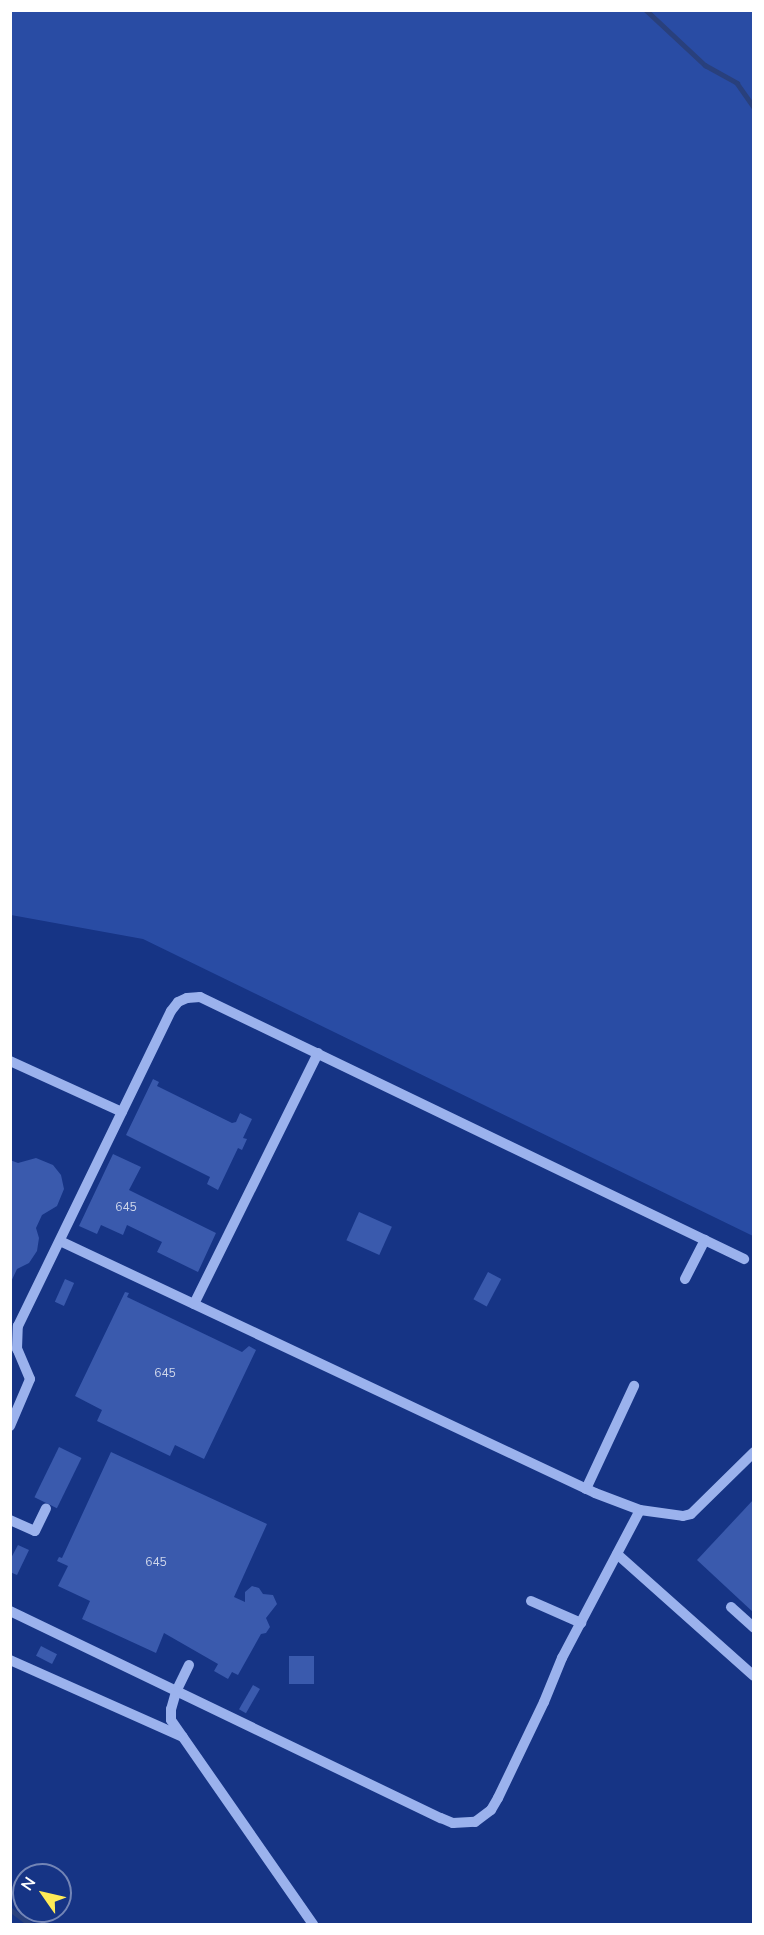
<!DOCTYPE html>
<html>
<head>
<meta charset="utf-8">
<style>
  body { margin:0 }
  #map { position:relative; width:764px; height:1935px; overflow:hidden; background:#163485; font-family:"Nunito Sans",sans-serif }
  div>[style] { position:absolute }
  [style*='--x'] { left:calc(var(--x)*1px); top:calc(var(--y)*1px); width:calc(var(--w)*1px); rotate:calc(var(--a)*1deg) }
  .green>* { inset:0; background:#294ca4 }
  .stream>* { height:4.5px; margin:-2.25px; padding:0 2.25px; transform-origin:2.25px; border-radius:2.25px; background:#29407c }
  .building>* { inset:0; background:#3a5aad; transform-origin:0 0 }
  .minor>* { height:10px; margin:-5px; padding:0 5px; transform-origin:5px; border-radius:5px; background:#9bb2ed }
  span { translate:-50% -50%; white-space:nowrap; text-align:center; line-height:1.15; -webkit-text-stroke:5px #163485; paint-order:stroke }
  .number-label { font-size:12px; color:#ced6ea }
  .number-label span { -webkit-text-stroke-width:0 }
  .frame { position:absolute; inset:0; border:12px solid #fff; pointer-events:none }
  .north { position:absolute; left:12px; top:1863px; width:60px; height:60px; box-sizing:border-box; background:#163485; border:2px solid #7385b6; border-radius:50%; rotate:304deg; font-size:16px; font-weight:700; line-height:24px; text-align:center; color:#fff }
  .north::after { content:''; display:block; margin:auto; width:21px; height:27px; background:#ffeb57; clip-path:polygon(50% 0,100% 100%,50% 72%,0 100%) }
</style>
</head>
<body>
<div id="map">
  <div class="green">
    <div style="clip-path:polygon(11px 10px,753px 11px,753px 1236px,143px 939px,11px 915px)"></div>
  </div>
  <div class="stream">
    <div style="--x:646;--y:10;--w:81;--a:43"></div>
    <div style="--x:705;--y:65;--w:37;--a:29"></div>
    <div style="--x:737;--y:83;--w:29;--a:55"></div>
    <div style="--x:10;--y:1909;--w:25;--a:37"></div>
  </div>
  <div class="building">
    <div style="clip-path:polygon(153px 1079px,159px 1082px,157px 1086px,232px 1123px,236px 1122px,240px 1113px,252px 1119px,243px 1138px,247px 1139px,242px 1150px,238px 1148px,218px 1190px,207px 1184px,210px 1177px,126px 1135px)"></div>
    <div style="clip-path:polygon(113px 1154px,141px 1167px,129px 1190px,216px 1233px,198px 1272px,157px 1252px,162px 1242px,127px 1225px,123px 1235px,101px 1225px,97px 1234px,79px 1226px)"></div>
    <div style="clip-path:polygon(36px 1158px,53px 1165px,61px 1175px,64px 1189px,57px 1206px,42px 1215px,36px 1228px,39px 1238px,37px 1251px,29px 1263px,17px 1269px,10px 1284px,10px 1160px,18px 1163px)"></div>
    <div style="left:359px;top:1212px;width:36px;height:31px;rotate:24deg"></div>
    <div style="left:488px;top:1272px;width:15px;height:31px;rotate:28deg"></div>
    <div style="left:65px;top:1279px;width:10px;height:25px;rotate:24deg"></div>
    <div style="clip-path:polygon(125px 1292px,129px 1293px,127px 1297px,242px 1352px,249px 1346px,256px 1350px,204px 1459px,175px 1445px,170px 1456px,97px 1421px,102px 1410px,75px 1396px)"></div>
    <div style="left:59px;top:1447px;width:25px;height:56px;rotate:26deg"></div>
    <div style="clip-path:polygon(111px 1452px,267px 1524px,234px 1597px,245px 1602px,245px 1592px,252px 1586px,259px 1588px,263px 1594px,273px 1595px,277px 1604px,266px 1618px,270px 1627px,266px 1633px,261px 1634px,238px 1675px,232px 1672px,228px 1679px,214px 1671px,218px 1664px,164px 1633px,156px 1653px,82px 1619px,90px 1601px,58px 1586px,68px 1566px,57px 1561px,59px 1557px,62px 1558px)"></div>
    <div style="clip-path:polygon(754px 1499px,754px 1613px,697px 1560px)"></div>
    <div style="clip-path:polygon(18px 1545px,29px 1550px,17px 1575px,10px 1572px,10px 1560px)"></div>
    <div style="left:41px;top:1646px;width:18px;height:11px;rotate:27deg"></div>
    <div style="left:289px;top:1656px;width:25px;height:28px"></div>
    <div style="left:253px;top:1685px;width:8px;height:28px;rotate:30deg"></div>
  </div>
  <div class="minor">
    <div style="--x:10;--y:1061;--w:123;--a:24.5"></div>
    <div style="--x:60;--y:1241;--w:591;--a:25.22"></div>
    <div style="--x:595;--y:1493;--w:48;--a:20.7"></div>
    <div style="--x:640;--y:1510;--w:43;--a:7.9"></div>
    <div style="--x:683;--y:1516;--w:8;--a:-14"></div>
    <div style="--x:691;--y:1514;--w:88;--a:-44.5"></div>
    <div style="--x:685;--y:1279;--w:44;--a:-62.9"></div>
    <div style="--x:194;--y:1304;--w:280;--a:-63.7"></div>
    <div style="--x:10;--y:1426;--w:51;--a:-66.9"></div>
    <div style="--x:30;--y:1379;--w:33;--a:-113"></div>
    <div style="--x:17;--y:1349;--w:23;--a:-88"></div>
    <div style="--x:18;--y:1326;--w:350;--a:-64.1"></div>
    <div style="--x:171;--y:1011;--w:11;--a:-52"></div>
    <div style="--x:178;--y:1002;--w:10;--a:-24"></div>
    <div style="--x:187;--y:998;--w:13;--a:-4"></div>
    <div style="--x:200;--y:997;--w:604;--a:25.72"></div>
    <div style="--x:586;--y:1489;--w:114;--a:-65"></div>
    <div style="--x:10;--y:1520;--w:27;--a:24"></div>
    <div style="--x:35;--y:1531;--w:25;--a:-64"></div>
    <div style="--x:617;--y:1554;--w:183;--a:41.7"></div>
    <div style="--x:531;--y:1601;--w:55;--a:23.7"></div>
    <div style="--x:731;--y:1607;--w:31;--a:42"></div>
    <div style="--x:10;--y:1611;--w:478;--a:25.7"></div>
    <div style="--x:441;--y:1818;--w:13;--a:23"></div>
    <div style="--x:453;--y:1823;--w:22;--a:-3"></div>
    <div style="--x:475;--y:1822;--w:20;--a:-37"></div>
    <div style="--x:491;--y:1810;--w:14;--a:-60"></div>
    <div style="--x:498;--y:1798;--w:106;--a:-64.4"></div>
    <div style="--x:544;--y:1702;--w:48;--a:-67.8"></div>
    <div style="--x:562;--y:1658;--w:167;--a:-62.2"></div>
    <div style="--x:10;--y:1660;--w:189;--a:24"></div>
    <div style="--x:189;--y:1665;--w:30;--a:116"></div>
    <div style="--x:176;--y:1692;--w:18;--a:106"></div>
    <div style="--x:171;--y:1709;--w:11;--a:90"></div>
    <div style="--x:171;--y:1720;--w:249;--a:55.2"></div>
  </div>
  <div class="number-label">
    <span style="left:126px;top:1208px">645</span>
    <span style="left:165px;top:1374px">645</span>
    <span style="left:156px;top:1563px">645</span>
  </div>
  <div class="frame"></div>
  <div class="north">N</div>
</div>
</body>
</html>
